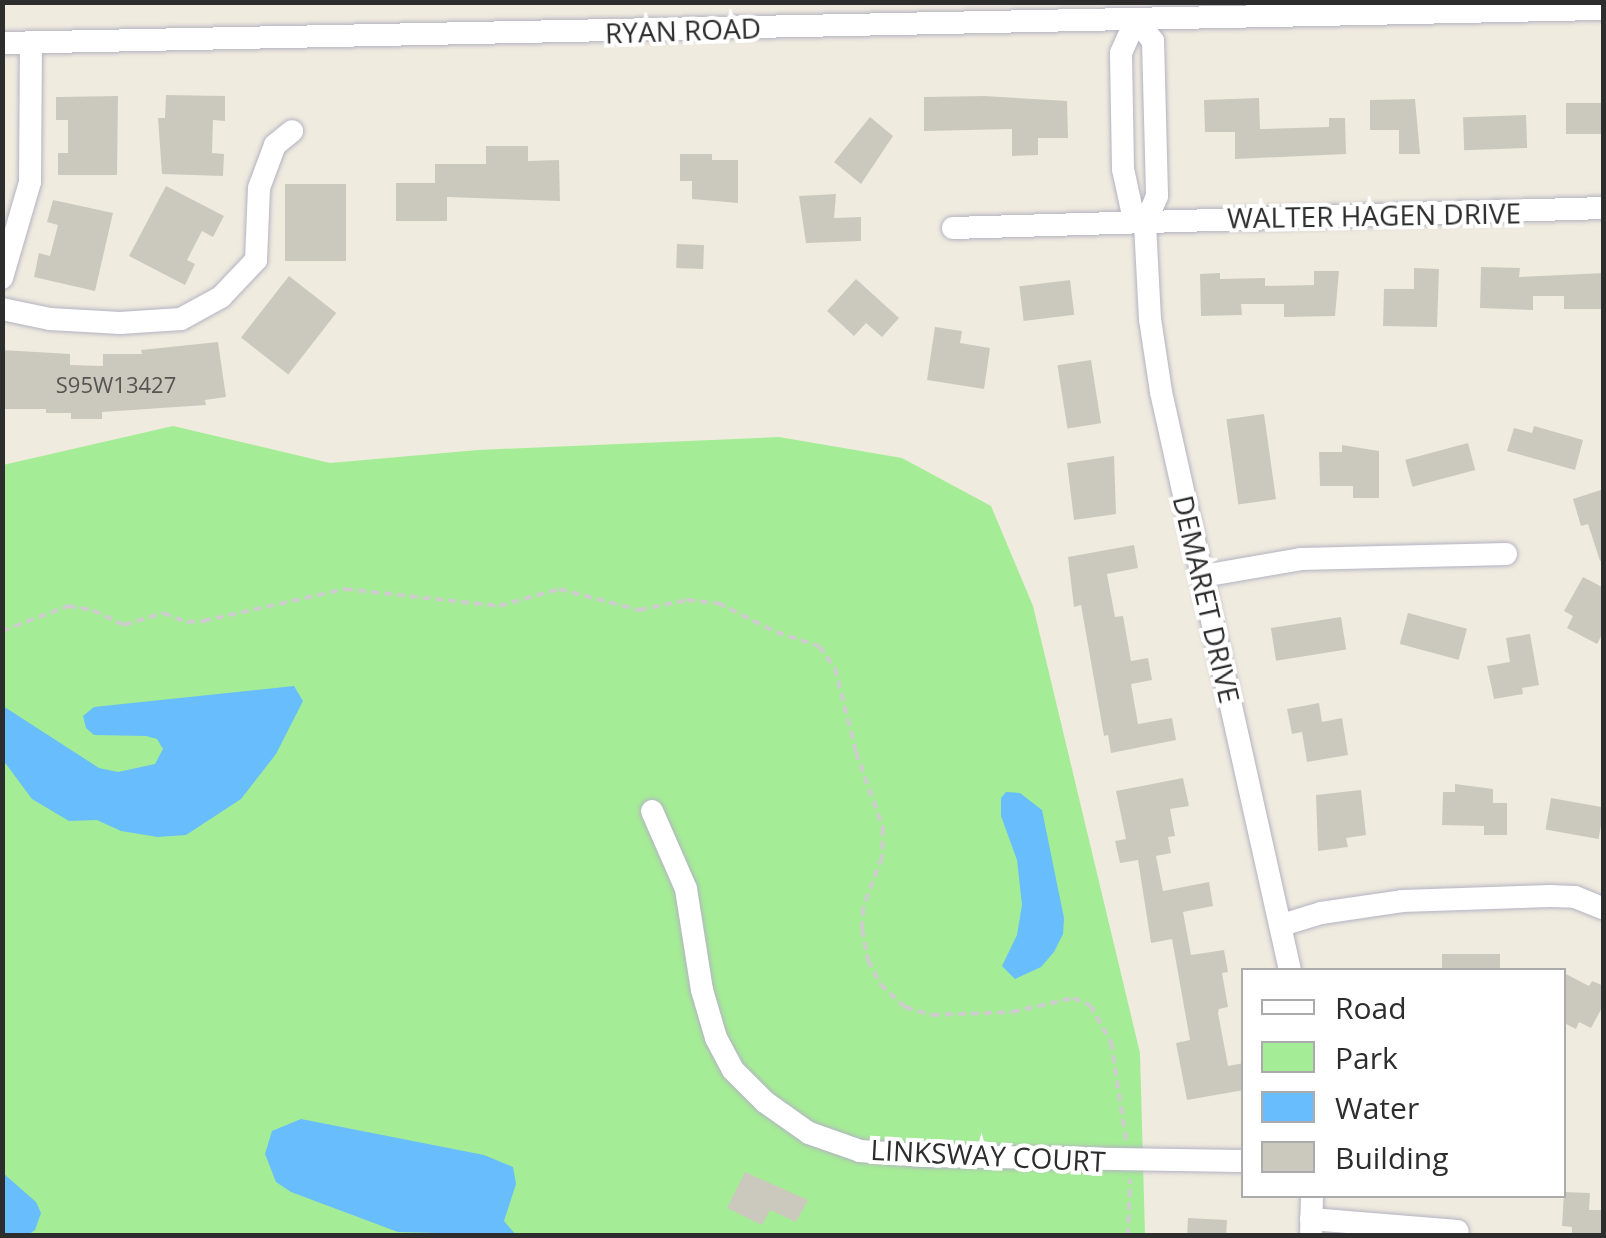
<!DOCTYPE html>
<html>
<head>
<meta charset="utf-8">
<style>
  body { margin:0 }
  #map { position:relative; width:1606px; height:1238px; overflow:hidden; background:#f0ebdf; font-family:"Open Sans",sans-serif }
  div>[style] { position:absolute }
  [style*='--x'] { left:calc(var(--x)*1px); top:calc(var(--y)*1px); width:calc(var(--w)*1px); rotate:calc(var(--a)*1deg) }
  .green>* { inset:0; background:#a5ec96 }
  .water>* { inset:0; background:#68bdfc }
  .building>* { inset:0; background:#cbc9bd; transform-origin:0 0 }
  .path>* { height:4px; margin-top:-2px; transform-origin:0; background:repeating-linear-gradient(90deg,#cdcdcd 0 8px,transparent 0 13px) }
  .roads { filter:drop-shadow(0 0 2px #b3b3c2) drop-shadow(0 0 2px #b3b3c2) }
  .minor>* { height:22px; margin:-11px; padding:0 11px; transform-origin:11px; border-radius:11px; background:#fff }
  span { translate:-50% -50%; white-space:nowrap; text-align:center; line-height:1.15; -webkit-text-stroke:8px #fff; paint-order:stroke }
  .number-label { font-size:22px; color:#545451 }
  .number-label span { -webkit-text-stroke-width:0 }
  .street-label { font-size:28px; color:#2d2d2d }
  .frame { position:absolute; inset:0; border:5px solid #2d2d2d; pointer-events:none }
  .legend { position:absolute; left:1241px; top:968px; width:325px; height:230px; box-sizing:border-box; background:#fff; border:2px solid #ababab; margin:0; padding:12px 18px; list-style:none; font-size:30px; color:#2d2d2d }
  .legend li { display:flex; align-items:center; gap:20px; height:50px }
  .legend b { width:50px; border:2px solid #ababab }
</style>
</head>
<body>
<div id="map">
  <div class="green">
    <div style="clip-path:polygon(173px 426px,330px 463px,478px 450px,779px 437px,902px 458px,991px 506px,1033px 606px,1140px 1053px,1145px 1235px,3px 1235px,3px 465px)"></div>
  </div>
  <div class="water">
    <div style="clip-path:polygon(294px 686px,303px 701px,276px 754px,241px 799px,186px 835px,158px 837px,121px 831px,97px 820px,69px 821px,32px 799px,3px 760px,3px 706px,99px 768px,118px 772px,155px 764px,163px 749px,157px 739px,146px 736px,94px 735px,86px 728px,83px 716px,94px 707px)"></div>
    <div style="clip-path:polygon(1006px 792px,1020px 793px,1042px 810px,1064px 918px,1063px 934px,1054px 952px,1041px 967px,1015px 979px,1002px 966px,1017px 935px,1022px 905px,1017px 860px,1001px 816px,1001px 798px)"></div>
    <div style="clip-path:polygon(301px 1119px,484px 1155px,513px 1167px,516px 1184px,504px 1221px,516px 1235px,398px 1232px,291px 1192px,276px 1182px,265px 1154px,272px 1131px)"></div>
    <div style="clip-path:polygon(3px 1173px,36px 1202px,41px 1213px,35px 1230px,28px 1235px,3px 1234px)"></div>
  </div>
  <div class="building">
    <div style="clip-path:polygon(166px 95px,225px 96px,225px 121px,213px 120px,212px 153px,224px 154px,223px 176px,162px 174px,158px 118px,165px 118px)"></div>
    <div style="clip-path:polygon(118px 96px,117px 175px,58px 175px,58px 153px,68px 153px,68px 120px,56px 120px,56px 97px)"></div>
    <div style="clip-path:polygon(984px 96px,1067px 101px,1068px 138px,1038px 138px,1038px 155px,1012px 156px,1012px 129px,924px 131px,924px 97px)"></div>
    <div style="clip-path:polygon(1259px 98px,1260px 129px,1329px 127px,1329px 118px,1345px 118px,1346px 154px,1235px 159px,1235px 132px,1205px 132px,1204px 100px)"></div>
    <div style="clip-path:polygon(1415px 99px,1420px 154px,1399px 154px,1399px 130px,1370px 130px,1370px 100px)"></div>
    <div style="left:1604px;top:103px;width:31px;height:38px;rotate:90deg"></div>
    <div style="left:1526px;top:115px;width:33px;height:63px;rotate:88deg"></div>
    <div style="clip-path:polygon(870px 117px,893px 136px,861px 184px,834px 162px)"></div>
    <div style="clip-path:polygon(486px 146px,528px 146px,528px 161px,559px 160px,560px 201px,447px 197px,447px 221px,396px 221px,396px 183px,435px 183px,435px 164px,486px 164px)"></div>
    <div style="clip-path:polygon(680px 154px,712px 154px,712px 160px,738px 160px,738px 203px,692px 199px,692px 181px,680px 181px)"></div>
    <div style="left:346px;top:184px;width:77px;height:61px;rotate:90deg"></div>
    <div style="clip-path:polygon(166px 186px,224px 216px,213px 237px,202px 231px,187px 260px,195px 264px,185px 285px,129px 256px)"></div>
    <div style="clip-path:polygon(836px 194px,834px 218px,861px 217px,861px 241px,806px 243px,799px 196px)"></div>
    <div style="clip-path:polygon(53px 200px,113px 213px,95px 291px,34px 277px,39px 253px,50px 256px,58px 225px,47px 222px)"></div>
    <div style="left:677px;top:244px;width:27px;height:24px;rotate:2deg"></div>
    <div style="clip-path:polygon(1481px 267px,1520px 268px,1519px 277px,1604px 273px,1604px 309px,1564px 309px,1564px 296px,1533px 296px,1533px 310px,1480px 308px)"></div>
    <div style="clip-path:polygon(1414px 268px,1439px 269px,1437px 327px,1383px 326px,1384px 289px,1414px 289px)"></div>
    <div style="clip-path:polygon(1314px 271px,1339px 271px,1335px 316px,1284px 317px,1284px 304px,1241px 304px,1242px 315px,1201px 316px,1200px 274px,1220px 273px,1220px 279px,1265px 278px,1265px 286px,1314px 285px)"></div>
    <div style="left:289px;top:276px;width:60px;height:78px;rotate:38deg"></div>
    <div style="clip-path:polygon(856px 279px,899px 318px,882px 337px,866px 323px,854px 336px,827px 311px)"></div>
    <div style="left:1070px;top:280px;width:35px;height:51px;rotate:83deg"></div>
    <div style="clip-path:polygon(935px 327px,962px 331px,960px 343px,990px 348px,984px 389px,927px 380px)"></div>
    <div style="clip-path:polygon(218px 342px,226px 397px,205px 400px,206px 405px,102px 412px,102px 419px,71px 419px,71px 413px,46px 413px,46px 409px,2px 409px,2px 350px,70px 354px,70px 365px,103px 366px,103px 354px,142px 354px,141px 350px)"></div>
    <div style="left:1091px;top:360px;width:64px;height:34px;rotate:81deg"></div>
    <div style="left:1264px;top:414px;width:86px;height:38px;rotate:82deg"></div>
    <div style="clip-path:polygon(1534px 426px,1583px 440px,1575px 470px,1507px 451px,1514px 428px,1532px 433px)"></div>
    <div style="left:1468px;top:443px;width:28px;height:65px;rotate:75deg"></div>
    <div style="clip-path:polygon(1342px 445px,1379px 451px,1379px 498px,1353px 498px,1353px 486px,1320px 486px,1319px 452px,1342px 452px)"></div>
    <div style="clip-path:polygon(1114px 456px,1116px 514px,1074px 520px,1067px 463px)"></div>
    <div style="clip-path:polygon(1604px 489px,1604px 560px,1600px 561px,1588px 524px,1581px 526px,1573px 499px)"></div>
    <div style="clip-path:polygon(1134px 545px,1138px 568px,1107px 574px,1115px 617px,1123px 616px,1131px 661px,1148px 658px,1152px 680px,1131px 684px,1138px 724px,1172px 718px,1176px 740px,1111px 753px,1108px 735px,1104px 736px,1081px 605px,1074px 607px,1068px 557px)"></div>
    <div style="clip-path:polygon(1583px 577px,1604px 588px,1604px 631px,1597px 644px,1567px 628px,1573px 616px,1564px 611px)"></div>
    <div style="left:1408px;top:613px;width:61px;height:32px;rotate:15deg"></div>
    <div style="left:1341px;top:617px;width:33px;height:71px;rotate:81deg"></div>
    <div style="clip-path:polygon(1530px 634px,1539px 685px,1522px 688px,1523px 694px,1494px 699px,1487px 666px,1510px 662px,1506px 638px)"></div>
    <div style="clip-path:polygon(1319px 703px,1322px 722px,1342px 718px,1348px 755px,1307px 762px,1302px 732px,1292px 734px,1287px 709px)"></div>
    <div style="clip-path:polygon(1183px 778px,1189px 806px,1170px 809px,1175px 836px,1168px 837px,1171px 853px,1156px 856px,1163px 891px,1209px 882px,1213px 906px,1183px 912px,1191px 955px,1224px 950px,1228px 972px,1222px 973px,1228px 1007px,1219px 1009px,1218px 1013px,1228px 1066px,1244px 1063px,1244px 1090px,1187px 1100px,1176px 1043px,1190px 1040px,1172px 939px,1151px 943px,1138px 860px,1120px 863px,1115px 841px,1126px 839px,1116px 791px)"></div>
    <div style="clip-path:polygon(1455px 784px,1493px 789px,1493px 803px,1507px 803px,1507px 835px,1484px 835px,1484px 826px,1442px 825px,1443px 792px,1455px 792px)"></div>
    <div style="clip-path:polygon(1361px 790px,1366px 835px,1346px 838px,1348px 847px,1318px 851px,1316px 795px)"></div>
    <div style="left:1551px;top:798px;width:54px;height:32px;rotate:10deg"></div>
    <div style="left:1442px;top:954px;width:58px;height:16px"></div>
    <div style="clip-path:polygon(1564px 973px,1589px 986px,1592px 981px,1604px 986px,1604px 1004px,1591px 1028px,1579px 1022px,1576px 1029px,1564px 1023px)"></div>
    <div style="clip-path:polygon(745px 1172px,808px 1200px,796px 1222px,770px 1210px,762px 1225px,727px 1208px)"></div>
    <div style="clip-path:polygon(1564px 1192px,1590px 1193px,1589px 1210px,1604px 1210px,1604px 1236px,1572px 1236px,1572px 1227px,1562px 1226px)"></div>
    <div style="left:1188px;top:1218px;width:39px;height:18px;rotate:3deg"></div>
  </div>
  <div class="path">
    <div style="--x:2;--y:631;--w:71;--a:-20.7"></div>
    <div style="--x:68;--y:606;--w:25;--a:9"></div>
    <div style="--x:93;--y:610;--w:34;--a:26"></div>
    <div style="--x:124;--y:625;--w:41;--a:-17.1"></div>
    <div style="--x:163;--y:613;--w:26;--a:21"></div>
    <div style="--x:187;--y:622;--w:16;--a:-4"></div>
    <div style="--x:203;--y:621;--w:146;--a:-12.7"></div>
    <div style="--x:345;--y:589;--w:155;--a:6.3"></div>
    <div style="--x:499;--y:606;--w:62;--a:-15.8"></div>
    <div style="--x:559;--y:589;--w:83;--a:14.7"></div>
    <div style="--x:639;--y:610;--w:49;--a:-11.8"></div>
    <div style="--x:687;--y:600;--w:31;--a:6"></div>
    <div style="--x:718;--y:603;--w:65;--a:26.6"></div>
    <div style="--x:776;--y:632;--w:45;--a:18"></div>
    <div style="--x:819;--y:646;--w:27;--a:54"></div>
    <div style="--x:835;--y:668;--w:87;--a:76"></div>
    <div style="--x:856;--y:752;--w:81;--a:70.4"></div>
    <div style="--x:883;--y:828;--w:29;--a:92"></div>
    <div style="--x:882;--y:857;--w:54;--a:110.4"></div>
    <div style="--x:863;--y:908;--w:21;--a:93"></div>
    <div style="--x:862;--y:929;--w:32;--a:79"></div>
    <div style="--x:868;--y:960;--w:27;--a:63"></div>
    <div style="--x:880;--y:984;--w:34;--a:43"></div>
    <div style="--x:905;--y:1007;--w:28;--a:17"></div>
    <div style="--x:932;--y:1015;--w:80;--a:-2.1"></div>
    <div style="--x:1012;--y:1012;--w:63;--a:-12.9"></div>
    <div style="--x:1073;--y:998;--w:18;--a:22"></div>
    <div style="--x:1090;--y:1005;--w:43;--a:60.4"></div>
    <div style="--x:1111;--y:1042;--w:99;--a:81.3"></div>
    <div style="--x:1128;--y:1236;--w:57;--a:-88"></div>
  </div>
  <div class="roads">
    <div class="minor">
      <div style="--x:2;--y:43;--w:1602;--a:-1.22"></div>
      <div style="--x:1145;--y:224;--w:15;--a:-143"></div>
      <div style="--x:1133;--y:215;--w:47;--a:-102.3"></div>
      <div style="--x:1123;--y:169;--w:116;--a:-91"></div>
      <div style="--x:1121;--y:53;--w:36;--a:-66"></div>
      <div style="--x:1136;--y:20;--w:27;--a:51"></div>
      <div style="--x:1153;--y:41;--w:155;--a:88.5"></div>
      <div style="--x:1157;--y:196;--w:30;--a:113"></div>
      <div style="--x:1145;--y:224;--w:95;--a:87"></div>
      <div style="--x:1150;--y:319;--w:74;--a:81.4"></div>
      <div style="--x:1161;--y:392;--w:592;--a:77.42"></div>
      <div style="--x:953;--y:228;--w:651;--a:-1.76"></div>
      <div style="--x:2;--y:278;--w:100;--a:-73.7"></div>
      <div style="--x:30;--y:182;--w:139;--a:-89.6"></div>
      <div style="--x:2;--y:309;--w:49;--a:11.8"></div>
      <div style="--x:50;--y:319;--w:70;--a:3.3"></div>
      <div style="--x:120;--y:323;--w:61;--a:-3.8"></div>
      <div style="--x:181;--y:319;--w:46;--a:-28.8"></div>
      <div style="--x:221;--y:297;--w:51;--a:-46.6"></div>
      <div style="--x:256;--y:260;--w:72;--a:-87.6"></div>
      <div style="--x:259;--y:188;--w:46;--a:-69.6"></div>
      <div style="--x:275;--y:145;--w:22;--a:-39"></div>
      <div style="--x:1203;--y:576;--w:99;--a:-9.8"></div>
      <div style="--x:1301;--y:559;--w:205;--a:-1.4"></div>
      <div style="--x:652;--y:811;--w:85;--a:66.4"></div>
      <div style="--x:686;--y:889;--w:102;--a:81"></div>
      <div style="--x:702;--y:990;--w:50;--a:73.7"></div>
      <div style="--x:716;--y:1038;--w:36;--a:62"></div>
      <div style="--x:733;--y:1070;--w:45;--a:45"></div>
      <div style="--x:765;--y:1102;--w:54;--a:35.2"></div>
      <div style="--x:809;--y:1133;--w:54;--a:19.4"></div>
      <div style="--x:860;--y:1151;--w:64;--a:4.5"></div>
      <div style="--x:924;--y:1156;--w:320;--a:0.9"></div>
      <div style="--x:1282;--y:925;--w:41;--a:-17.1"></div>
      <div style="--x:1321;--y:913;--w:82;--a:-8.4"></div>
      <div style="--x:1402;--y:901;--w:148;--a:-1.9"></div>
      <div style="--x:1550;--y:896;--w:25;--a:2"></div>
      <div style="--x:1575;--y:897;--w:31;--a:22"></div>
      <div style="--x:1311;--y:1219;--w:147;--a:4.7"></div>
      <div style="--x:1311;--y:1236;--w:40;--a:-88.6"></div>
    </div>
  </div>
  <div class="number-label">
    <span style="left:116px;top:385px">S95W13427</span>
  </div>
  <div class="street-label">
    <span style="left:683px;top:30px;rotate:-2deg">RYAN ROAD</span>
    <span style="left:1374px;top:215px;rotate:-1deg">WALTER HAGEN DRIVE</span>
    <span style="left:1207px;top:599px;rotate:77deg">DEMARET DRIVE</span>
    <span style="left:988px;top:1155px;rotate:3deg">LINKSWAY COURT</span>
  </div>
  <div class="frame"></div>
  <ul class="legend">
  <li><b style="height:12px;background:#fff"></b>Road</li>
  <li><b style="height:28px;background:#a5ec96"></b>Park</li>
  <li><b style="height:28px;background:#68bdfc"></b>Water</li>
  <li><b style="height:28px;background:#cbc9bd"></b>Building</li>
  </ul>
</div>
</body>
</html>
